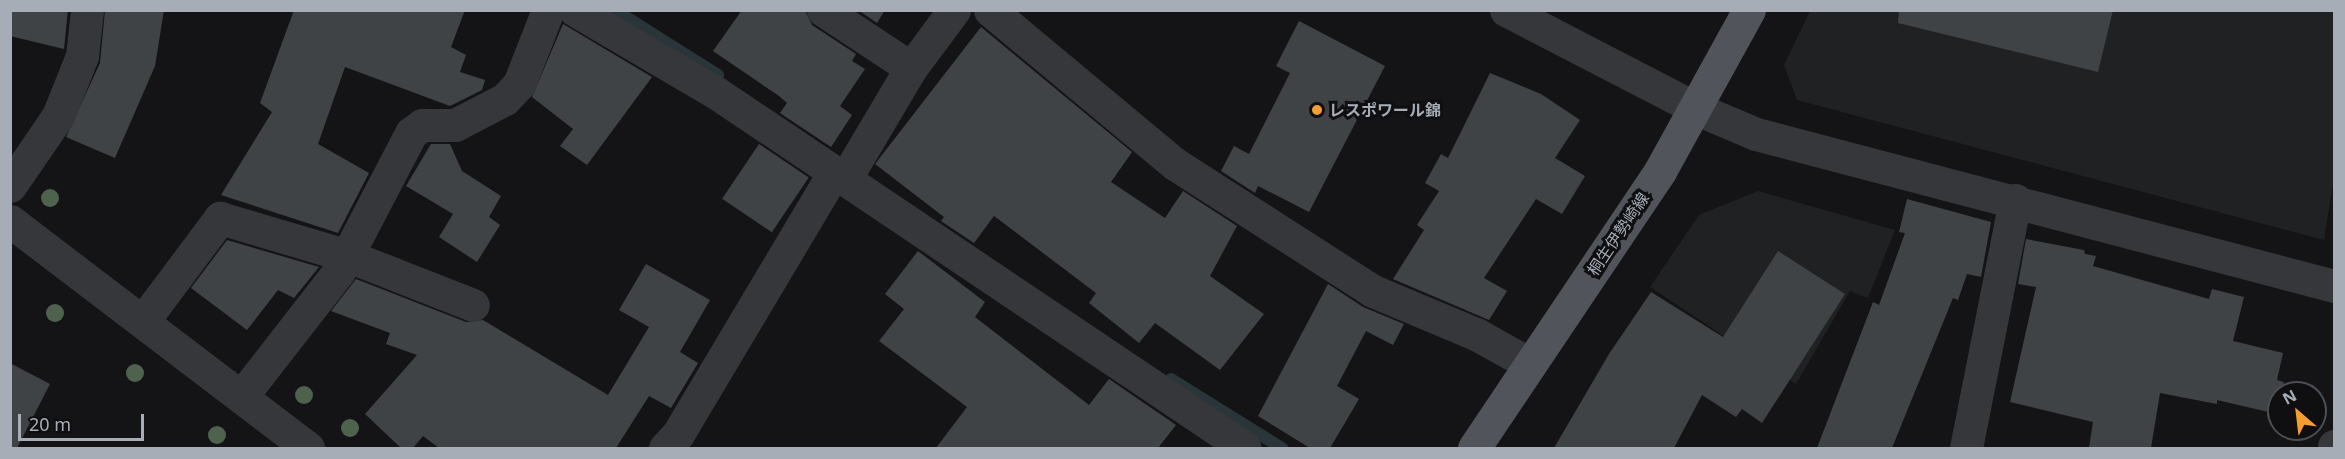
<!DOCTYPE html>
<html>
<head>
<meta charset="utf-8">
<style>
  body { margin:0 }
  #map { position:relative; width:2345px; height:459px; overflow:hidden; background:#141416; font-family:"Noto Sans","Noto Sans JP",sans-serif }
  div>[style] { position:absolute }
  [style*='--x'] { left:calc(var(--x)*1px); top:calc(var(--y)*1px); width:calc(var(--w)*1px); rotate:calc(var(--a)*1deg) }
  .built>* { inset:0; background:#202123 }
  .stream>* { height:12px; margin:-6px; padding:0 6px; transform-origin:6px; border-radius:6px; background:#2a353a }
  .building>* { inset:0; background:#404346; transform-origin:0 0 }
  .minor>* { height:33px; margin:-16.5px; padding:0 16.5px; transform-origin:16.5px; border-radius:16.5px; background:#35373b }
  .major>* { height:33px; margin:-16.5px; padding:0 16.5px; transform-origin:16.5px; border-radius:16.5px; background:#51545a }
  .trees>* { width:18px; height:18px; margin:-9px; border-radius:50%; background:#4e624e }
  .dots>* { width:16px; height:16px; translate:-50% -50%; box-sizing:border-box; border:3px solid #0f0f11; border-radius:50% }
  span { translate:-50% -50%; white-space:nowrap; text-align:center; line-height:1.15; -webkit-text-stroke:6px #0f0f11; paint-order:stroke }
  .poi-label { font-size:16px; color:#a6adb7; font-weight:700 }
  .left { translate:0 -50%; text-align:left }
  .street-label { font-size:16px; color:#a6adb7 }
  .frame { position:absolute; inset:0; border:12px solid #a6adb7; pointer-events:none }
  .north { position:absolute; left:2267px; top:381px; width:60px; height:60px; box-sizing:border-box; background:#0f0f11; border:2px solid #4b4e53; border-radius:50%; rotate:332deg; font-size:16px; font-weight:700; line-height:24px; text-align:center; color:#a6adb7 }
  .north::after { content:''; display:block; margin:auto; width:21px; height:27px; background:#f59d2d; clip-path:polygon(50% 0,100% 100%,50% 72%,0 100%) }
  .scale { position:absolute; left:18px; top:414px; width:126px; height:27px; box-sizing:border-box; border:3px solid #a6adb7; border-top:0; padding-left:8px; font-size:18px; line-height:21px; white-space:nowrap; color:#a6adb7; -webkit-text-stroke:4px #0f0f11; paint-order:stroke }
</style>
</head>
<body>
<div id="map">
  <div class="built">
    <div style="clip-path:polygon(1810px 11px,2334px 11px,2334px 176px,2324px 240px,1797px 100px,1784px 65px)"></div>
    <div style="clip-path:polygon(1758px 191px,1895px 230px,1868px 298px,1850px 291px,1796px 384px,1650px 287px,1699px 215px)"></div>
  </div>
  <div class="stream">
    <div style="--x:615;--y:10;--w:122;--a:32.3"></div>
    <div style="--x:1171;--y:379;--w:131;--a:31.9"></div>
  </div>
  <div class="building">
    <div style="clip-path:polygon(10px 10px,68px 10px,64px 49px,10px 36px)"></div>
    <div style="clip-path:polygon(105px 10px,164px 10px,155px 66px,115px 158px,66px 137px,100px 63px)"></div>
    <div style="clip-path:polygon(294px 10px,465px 10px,451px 47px,466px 55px,460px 72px,485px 80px,482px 90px,450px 106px,345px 67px,318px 144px,369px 173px,338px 233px,221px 195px,272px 112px,260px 103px)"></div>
    <div style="clip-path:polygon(742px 10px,805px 10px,812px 25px,856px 54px,852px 61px,865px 69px,840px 106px,852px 115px,831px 147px,780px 113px,787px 103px,779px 96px,713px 51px)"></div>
    <div style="clip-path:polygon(858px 10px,885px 10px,877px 23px)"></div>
    <div style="clip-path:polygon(1899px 10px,2113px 10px,2098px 72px,1898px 23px)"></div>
    <div style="clip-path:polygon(1299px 21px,1385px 66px,1309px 212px,1258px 186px,1255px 193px,1221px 171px,1234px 146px,1249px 154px,1290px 73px,1276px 66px)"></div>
    <div style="clip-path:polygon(563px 24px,652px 77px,587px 165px,560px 146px,573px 129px,532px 97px)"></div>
    <div style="clip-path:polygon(981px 27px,1132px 152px,1111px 182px,1165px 218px,1183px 191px,1237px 226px,1210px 276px,1264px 314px,1220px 370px,1155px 323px,1139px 343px,1089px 303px,1096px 293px,994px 216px,974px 243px,941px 221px,944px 217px,875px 164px)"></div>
    <div style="clip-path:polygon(1490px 73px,1541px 94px,1580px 120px,1555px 158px,1585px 176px,1562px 214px,1536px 199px,1484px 278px,1507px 291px,1489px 320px,1393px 279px,1424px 230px,1417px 225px,1439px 191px,1425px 183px,1441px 154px,1448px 158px)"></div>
    <div style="clip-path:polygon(431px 144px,450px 144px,462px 171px,501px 196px,489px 217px,500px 225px,477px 262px,439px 237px,453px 214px,406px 186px)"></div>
    <div style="left:759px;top:144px;width:60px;height:66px;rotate:34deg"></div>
    <div style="clip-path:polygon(1907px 199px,1991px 222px,1981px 277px,1967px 274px,1958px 300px,1953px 298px,1892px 448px,1817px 448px,1873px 302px,1879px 305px,1905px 233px,1899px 232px)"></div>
    <div style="clip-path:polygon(2026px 239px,2084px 250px,2085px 254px,2096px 256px,2093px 266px,2209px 299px,2212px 289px,2244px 297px,2233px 341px,2283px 353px,2277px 380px,2284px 382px,2277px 414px,2217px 400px,2217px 404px,2160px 393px,2151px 448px,2089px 448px,2093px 422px,2010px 402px,2036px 287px,2018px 284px)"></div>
    <div style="clip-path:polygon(227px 240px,319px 267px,294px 298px,278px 290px,247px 330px,191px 288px)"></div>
    <div style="clip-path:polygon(918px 251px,985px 302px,975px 317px,1089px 405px,1109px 379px,1176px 425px,1158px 448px,936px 448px,967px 407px,879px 341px,904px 309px,885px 294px)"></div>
    <div style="clip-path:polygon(1778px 251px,1845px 294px,1762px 423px,1742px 409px,1736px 417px,1702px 395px,1674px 448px,1554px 448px,1609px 354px,1651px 292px,1723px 337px)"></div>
    <div style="clip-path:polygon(646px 264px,710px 300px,680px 352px,698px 363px,671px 408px,649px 396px,616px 448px,439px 448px,423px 436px,413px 448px,401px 448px,365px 414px,417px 355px,386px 344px,390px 333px,331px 311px,356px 279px,466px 322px,483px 320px,608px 395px,649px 327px,619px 310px)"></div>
    <div style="clip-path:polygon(1328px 284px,1363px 307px,1404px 324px,1393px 345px,1366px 331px,1337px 386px,1359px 399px,1330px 448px,1310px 448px,1258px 416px)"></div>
    <div style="clip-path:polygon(10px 363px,50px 384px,17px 448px,10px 448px)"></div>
  </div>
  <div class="minor">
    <div style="--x:575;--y:10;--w:162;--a:30.4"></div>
    <div style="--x:715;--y:92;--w:638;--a:33.89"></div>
    <div style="--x:823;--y:10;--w:105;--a:33.4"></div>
    <div style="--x:990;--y:10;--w:241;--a:39.8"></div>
    <div style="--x:1175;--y:164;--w:235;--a:32.7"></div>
    <div style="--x:1373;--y:291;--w:112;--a:22.7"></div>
    <div style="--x:1476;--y:334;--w:62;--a:29.1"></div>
    <div style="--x:1506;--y:10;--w:215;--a:27.4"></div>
    <div style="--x:1697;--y:109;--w:64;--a:23"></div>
    <div style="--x:1756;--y:134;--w:598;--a:14.73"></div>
    <div style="--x:845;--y:179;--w:129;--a:-59.3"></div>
    <div style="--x:911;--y:68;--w:72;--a:-53.4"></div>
    <div style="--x:10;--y:186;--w:85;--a:-55.6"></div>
    <div style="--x:58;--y:116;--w:65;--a:-68.2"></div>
    <div style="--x:82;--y:56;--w:46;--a:-83.8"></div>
    <div style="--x:10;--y:221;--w:375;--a:37.3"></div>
    <div style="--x:143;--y:321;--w:129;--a:-53.2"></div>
    <div style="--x:220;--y:218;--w:134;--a:16.5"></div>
    <div style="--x:348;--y:256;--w:134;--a:21.4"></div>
    <div style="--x:241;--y:397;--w:160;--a:-52.1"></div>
    <div style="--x:339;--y:271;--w:156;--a:-62.4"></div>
    <div style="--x:411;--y:133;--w:14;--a:-36"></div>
    <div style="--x:422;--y:125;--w:33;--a:0"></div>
    <div style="--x:455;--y:125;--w:56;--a:-27.5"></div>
    <div style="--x:505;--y:99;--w:21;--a:-47"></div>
    <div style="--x:519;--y:84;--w:79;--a:-68.6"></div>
    <div style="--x:665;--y:448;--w:19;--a:-47"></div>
    <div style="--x:678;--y:434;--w:305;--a:-59.2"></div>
    <div style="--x:1966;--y:448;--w:253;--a:-78.8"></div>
    <div style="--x:2334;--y:448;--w:2;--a:-90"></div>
  </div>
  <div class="major">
    <div style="--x:1474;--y:448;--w:334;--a:-56.1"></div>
    <div style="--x:1660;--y:171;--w:184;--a:-61.1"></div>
  </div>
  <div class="trees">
    <div style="left:50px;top:198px"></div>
    <div style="left:55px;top:313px"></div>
    <div style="left:135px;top:373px"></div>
    <div style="left:304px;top:395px"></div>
    <div style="left:350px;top:428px"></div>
    <div style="left:217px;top:435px"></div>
  </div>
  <div class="dots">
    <div style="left:1317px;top:110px;background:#f59d2d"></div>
  </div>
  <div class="poi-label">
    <span class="left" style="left:1329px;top:110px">レスポワール錦</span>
  </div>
  <div class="street-label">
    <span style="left:1618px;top:234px;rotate:-56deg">桐生伊勢崎線</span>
  </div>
  <div class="frame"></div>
  <div class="north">N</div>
  <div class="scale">20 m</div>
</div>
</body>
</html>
